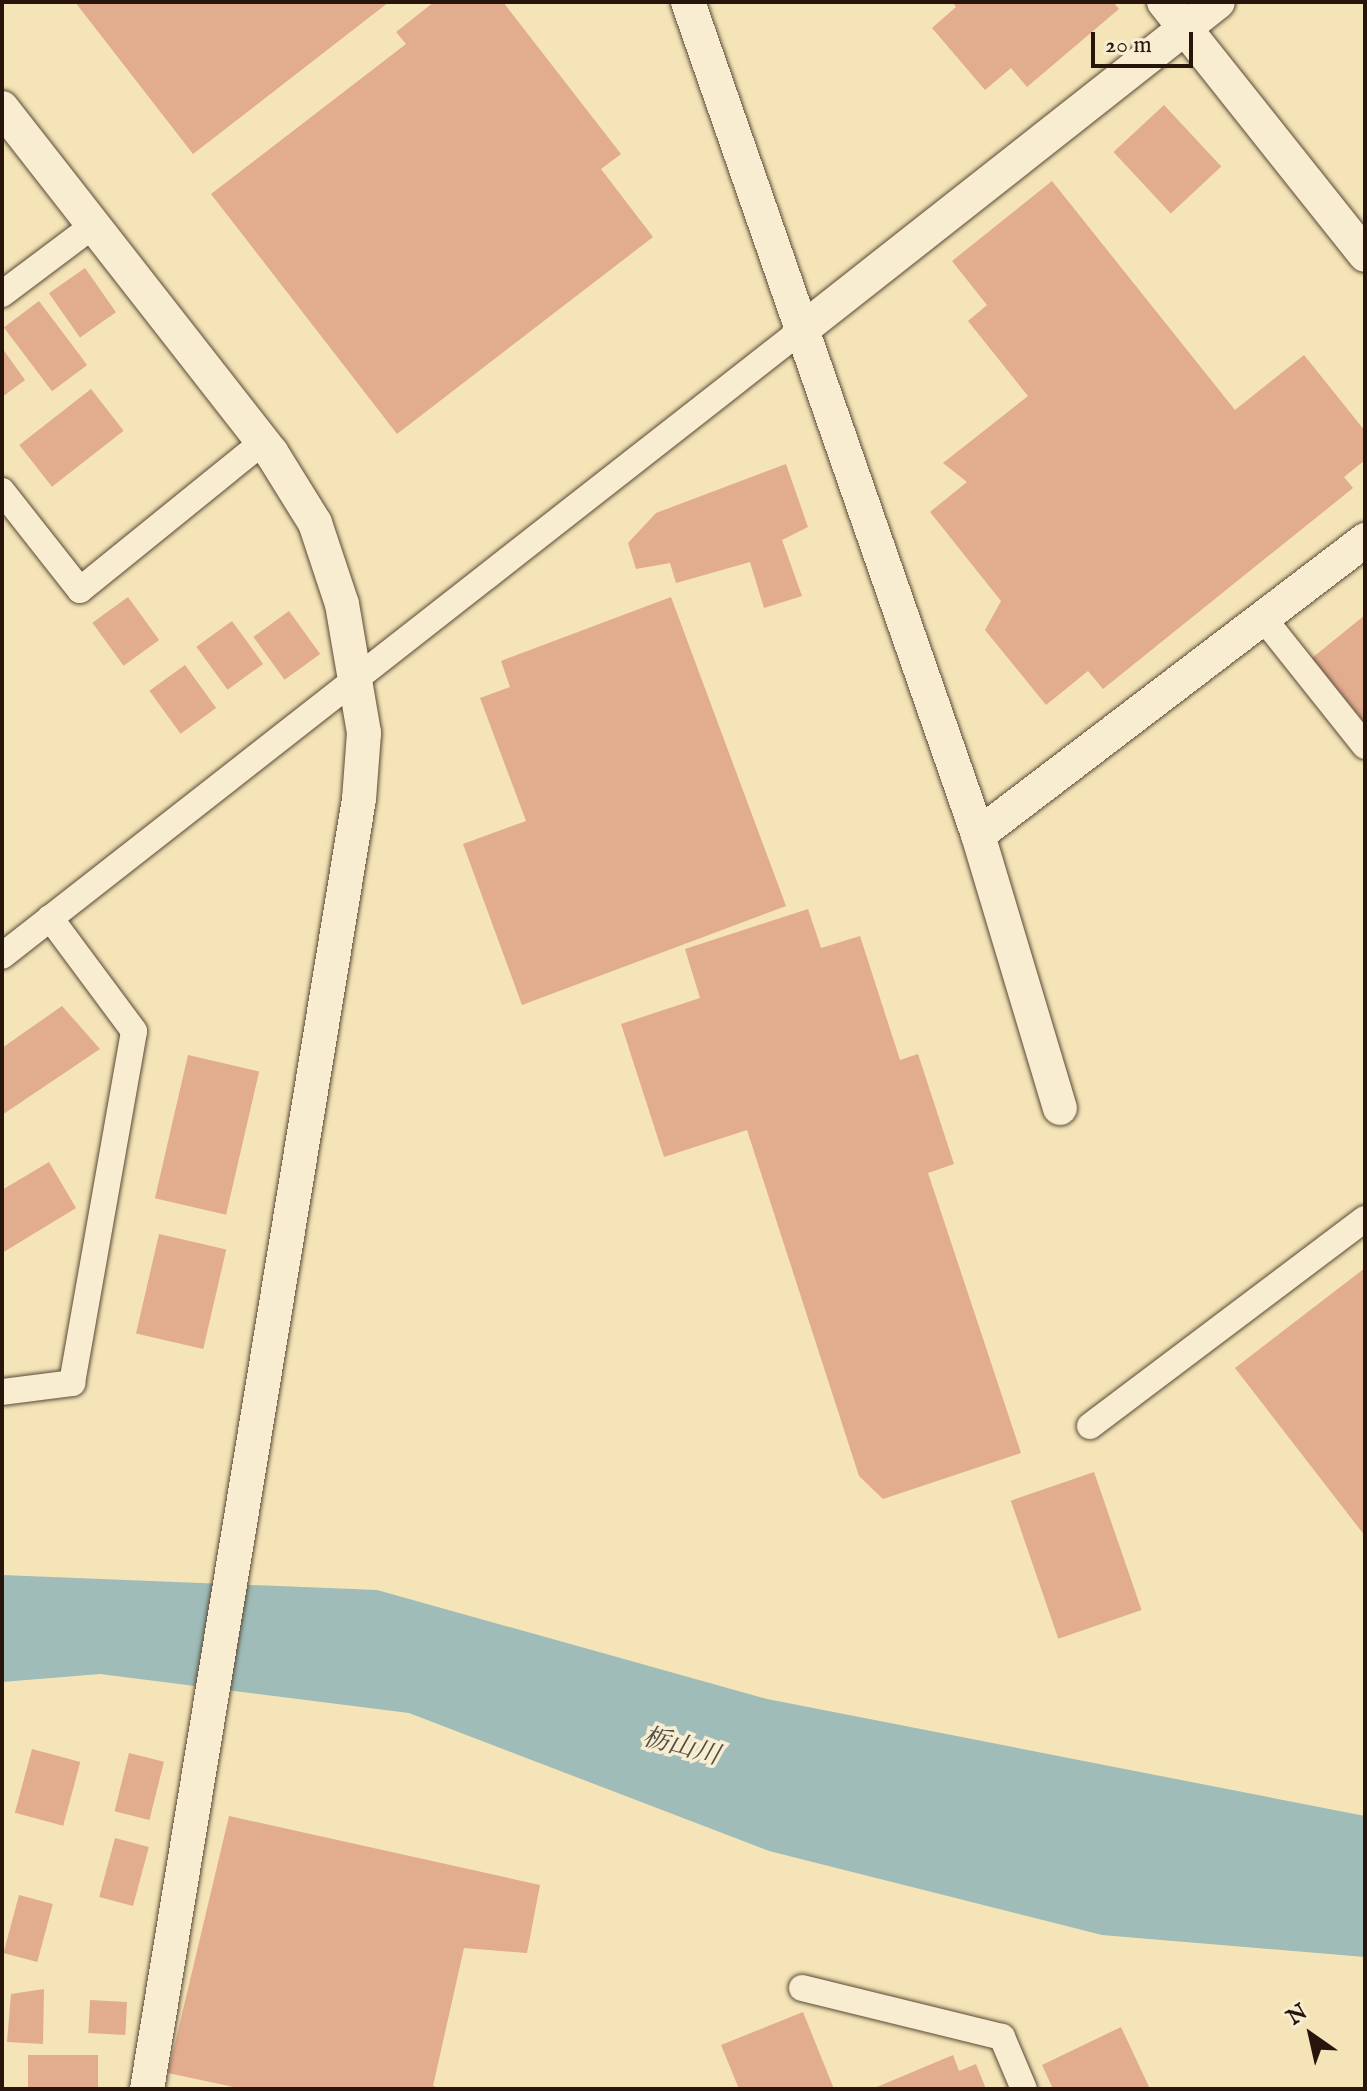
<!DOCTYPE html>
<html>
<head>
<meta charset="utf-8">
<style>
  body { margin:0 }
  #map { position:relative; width:1367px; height:2091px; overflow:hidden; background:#f4e4b7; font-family:"IM FELL English","Noto Serif JP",serif }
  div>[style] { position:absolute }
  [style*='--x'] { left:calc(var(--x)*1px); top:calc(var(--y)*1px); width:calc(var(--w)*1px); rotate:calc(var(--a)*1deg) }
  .water>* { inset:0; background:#9fbcb8 }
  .building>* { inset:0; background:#e2ac8e; transform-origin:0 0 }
  .roads { filter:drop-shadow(0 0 2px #5a4936) drop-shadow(0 0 2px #5a4936) }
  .minor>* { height:26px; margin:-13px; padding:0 13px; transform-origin:13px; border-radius:13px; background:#f8edd0 }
  .tertiary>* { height:34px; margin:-17px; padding:0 17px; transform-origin:17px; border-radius:17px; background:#f8edd0 }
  span { translate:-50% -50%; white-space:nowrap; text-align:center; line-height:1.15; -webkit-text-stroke:7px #f8edd0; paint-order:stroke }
  .water-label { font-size:26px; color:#514f48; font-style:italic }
  .frame { position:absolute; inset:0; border:4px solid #27150b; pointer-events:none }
  .north { position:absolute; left:1271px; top:1995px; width:80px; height:80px; -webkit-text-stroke:6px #f8edd0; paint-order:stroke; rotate:326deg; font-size:22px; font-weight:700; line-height:32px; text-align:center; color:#27150b }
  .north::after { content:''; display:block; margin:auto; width:28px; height:36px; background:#27150b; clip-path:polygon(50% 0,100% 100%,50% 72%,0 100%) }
  .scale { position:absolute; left:1091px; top:32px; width:102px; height:36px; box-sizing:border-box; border:4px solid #27150b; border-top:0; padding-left:10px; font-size:24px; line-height:28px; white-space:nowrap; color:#27150b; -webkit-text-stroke:6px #f8edd0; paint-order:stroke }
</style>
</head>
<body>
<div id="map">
  <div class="water">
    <div style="clip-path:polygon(2px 1575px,377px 1590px,767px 1699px,1365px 1816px,1365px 1957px,1102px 1935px,769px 1851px,409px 1713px,100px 1674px,2px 1682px)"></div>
  </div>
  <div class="building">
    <div style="clip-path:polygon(75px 2px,389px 2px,193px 154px)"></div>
    <div style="clip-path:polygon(434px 2px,503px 2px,621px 154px,601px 169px,653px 237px,397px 434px,211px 194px,406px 44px,396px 32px)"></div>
    <div style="clip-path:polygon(952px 2px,1113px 2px,1119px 9px,1027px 87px,1011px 68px,985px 90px,932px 28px,956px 7px)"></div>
    <div style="left:1164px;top:105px;width:84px;height:69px;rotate:47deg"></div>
    <div style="clip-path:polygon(1052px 181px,1235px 410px,1304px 355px,1365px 431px,1365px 460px,1344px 477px,1353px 488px,1103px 689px,1088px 671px,1046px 705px,985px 630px,1001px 601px,930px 512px,967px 482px,943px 463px,1028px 396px,968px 321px,987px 305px,952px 261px)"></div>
    <div style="left:85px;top:268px;width:54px;height:44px;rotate:55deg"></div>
    <div style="left:39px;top:301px;width:80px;height:44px;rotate:53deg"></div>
    <div style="clip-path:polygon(2px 348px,25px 380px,2px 397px)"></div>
    <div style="left:91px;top:389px;width:53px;height:91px;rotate:52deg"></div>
    <div style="clip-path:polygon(786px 464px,808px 527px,782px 540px,802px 596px,764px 608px,750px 562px,676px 583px,670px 563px,636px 569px,628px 543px,656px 513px)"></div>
    <div style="left:128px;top:597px;width:53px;height:44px;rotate:54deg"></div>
    <div style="clip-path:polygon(671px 597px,786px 906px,522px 1005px,463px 844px,526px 821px,480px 698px,510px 687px,501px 661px)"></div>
    <div style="left:289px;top:611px;width:53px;height:44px;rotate:54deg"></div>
    <div style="clip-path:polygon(1365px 615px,1365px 723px,1312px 658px)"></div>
    <div style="left:232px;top:621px;width:53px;height:44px;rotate:54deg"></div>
    <div style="left:185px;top:665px;width:53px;height:44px;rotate:54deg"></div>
    <div style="clip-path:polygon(808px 909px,821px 948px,860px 936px,900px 1060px,918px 1054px,954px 1164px,928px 1173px,1021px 1453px,883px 1499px,859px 1476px,747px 1130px,664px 1157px,621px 1024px,700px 998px,685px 949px)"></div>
    <div style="clip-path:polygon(62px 1006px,100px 1049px,2px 1115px,2px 1048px)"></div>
    <div style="left:188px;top:1055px;width:73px;height:147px;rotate:13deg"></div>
    <div style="clip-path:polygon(49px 1162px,76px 1208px,2px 1253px,2px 1190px)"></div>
    <div style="left:159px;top:1234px;width:69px;height:102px;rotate:13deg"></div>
    <div style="clip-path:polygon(1365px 1268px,1365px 1536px,1235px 1368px)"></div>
    <div style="left:1094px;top:1472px;width:146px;height:88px;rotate:71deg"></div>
    <div style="left:32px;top:1749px;width:50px;height:66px;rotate:15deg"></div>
    <div style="left:129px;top:1753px;width:36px;height:60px;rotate:14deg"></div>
    <div style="clip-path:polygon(229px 1816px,540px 1885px,527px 1953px,464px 1948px,433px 2086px,441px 2089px,243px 2089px,168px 2073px)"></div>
    <div style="left:115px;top:1838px;width:35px;height:61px;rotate:15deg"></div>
    <div style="left:19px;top:1895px;width:35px;height:60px;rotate:15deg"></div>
    <div style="clip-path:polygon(44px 1989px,43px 2044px,7px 2042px,11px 1994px)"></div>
    <div style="left:127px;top:2002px;width:33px;height:37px;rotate:93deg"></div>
    <div style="clip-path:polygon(803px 2012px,834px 2089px,739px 2089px,721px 2045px)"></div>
    <div style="clip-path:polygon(1121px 2027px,1150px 2089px,1053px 2089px,1042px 2065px)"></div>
    <div style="left:28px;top:2055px;width:70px;height:33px"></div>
    <div style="clip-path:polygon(953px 2055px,959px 2071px,976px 2064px,986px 2089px,872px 2089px)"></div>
  </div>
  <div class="roads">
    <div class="minor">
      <div style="--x:2;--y:294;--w:115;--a:-36.9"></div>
      <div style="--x:2;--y:491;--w:126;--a:51.8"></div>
      <div style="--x:80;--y:590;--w:235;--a:-39"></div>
      <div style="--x:1264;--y:619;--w:162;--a:51.5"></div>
      <div style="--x:2;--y:956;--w:1012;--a:-38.06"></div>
      <div style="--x:2;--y:1392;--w:71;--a:-7.3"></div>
      <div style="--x:72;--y:1383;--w:357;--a:-80"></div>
      <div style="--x:134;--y:1031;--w:141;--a:-126.6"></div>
      <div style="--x:1090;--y:1426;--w:344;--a:-37"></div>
      <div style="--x:802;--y:1988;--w:206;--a:13.8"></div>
      <div style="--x:1002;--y:2037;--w:56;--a:67.1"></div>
    </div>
    <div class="tertiary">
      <div style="--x:688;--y:2;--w:882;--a:70.8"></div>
      <div style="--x:978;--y:835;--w:285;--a:73.3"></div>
      <div style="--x:1164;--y:2;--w:323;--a:51.5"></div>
      <div style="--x:2;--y:108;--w:437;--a:52"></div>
      <div style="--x:271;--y:452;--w:84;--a:58.2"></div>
      <div style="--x:315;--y:523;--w:85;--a:71.6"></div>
      <div style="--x:342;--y:604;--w:131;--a:80.3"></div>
      <div style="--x:364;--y:733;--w:66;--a:94.3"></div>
      <div style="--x:359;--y:799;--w:1307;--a:99.33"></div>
      <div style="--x:799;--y:332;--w:533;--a:-38.22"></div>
      <div style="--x:978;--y:835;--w:487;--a:-37.3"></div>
    </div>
  </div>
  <div class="water-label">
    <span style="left:681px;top:1747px;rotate:15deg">栃山川</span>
  </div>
  <div class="frame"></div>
  <div class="north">N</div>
  <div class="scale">20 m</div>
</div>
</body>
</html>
